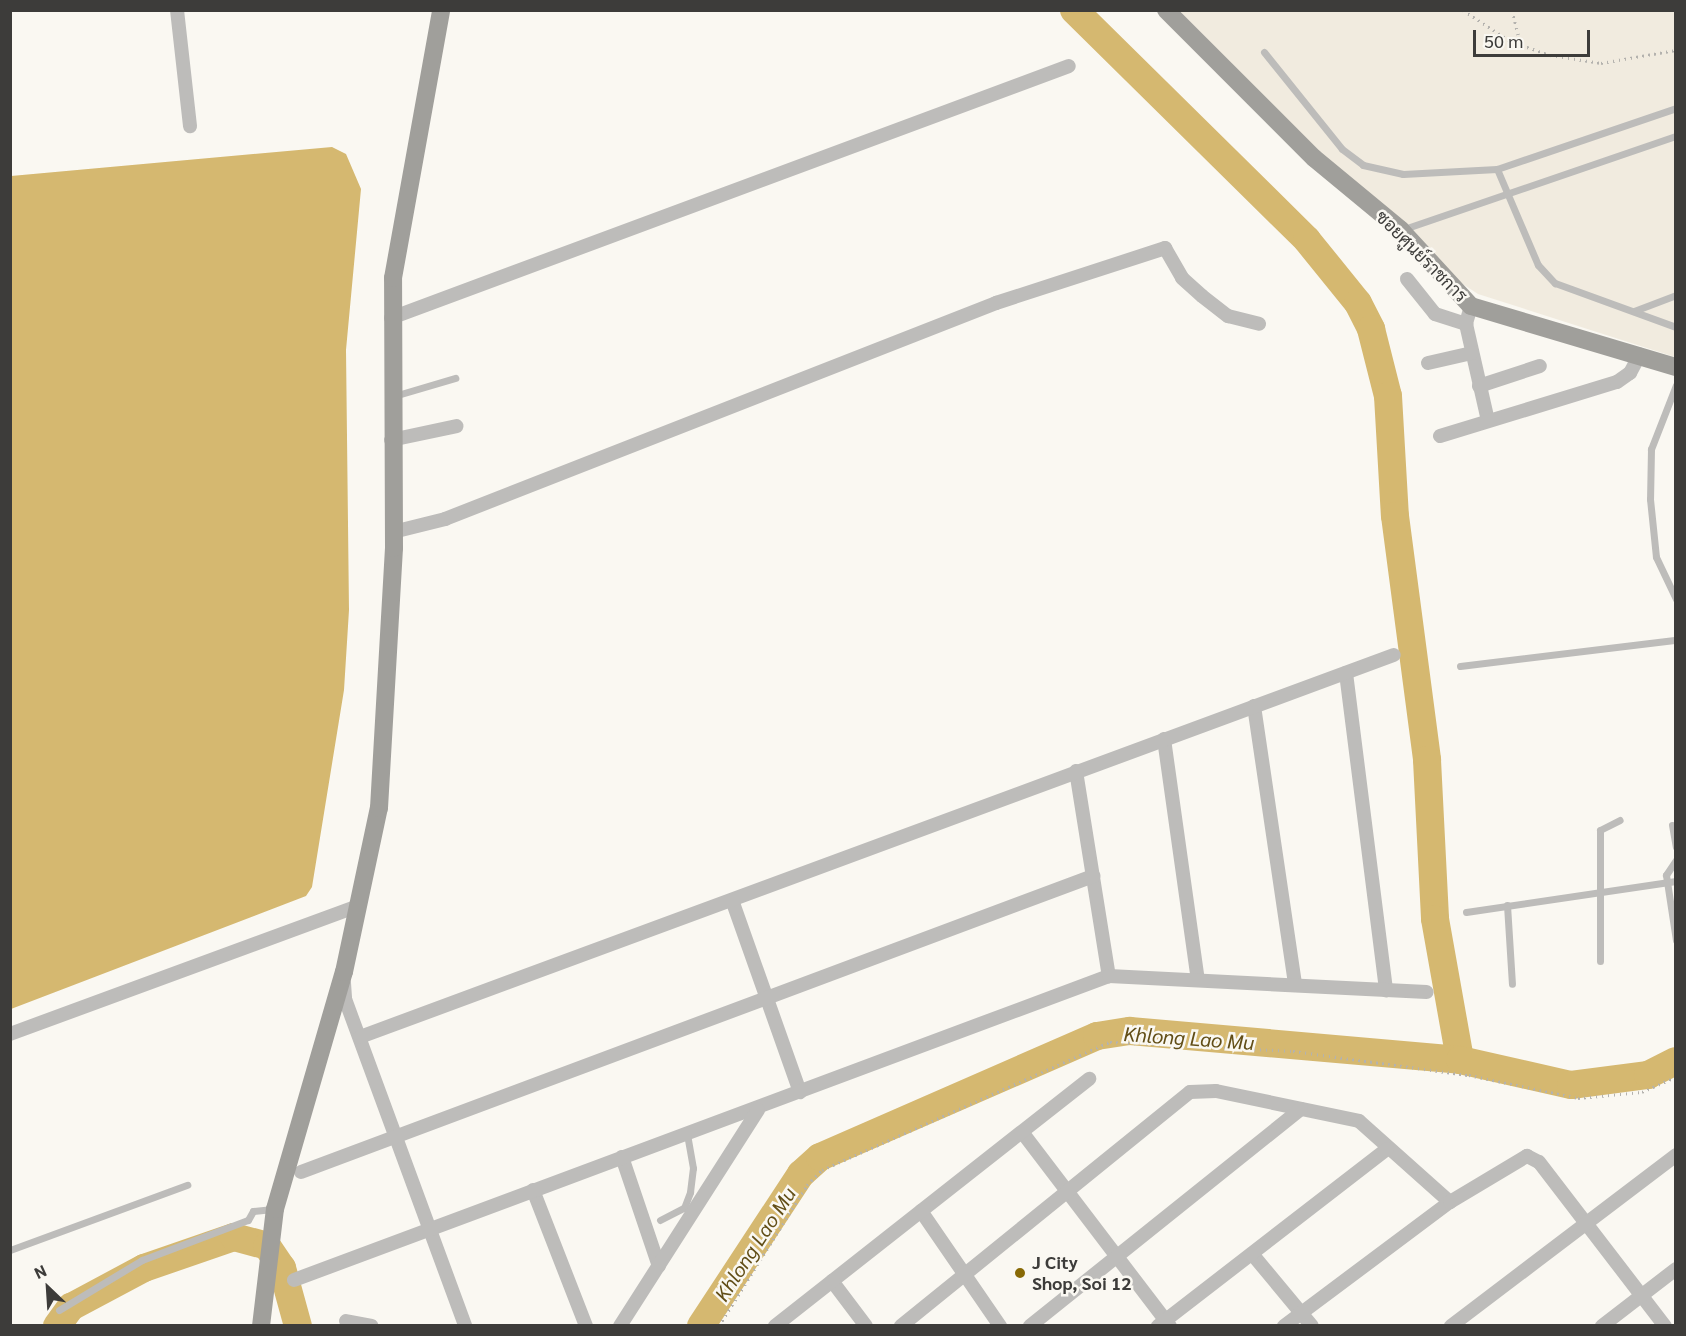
<!DOCTYPE html>
<html>
<head>
<meta charset="utf-8">
<style>
  body { margin:0 }
  #map { position:relative; width:1686px; height:1336px; overflow:hidden; background:#faf8f2; font-family:Georgia,Sarabun,serif }
  div>[style] { position:absolute }
  [style*='--x'] { left:calc(var(--x)*1px); top:calc(var(--y)*1px); width:calc(var(--w)*1px); rotate:calc(var(--a)*1deg) }
  .built>* { inset:0; background:#f1ebdf }
  .water>* { inset:0; background:#d5b870 }
  .river>* { height:28px; margin:-14px; padding:0 14px; transform-origin:14px; border-radius:14px; background:#d5b870 }
  .path>* { height:3px; margin-top:-1.5px; transform-origin:0; background:repeating-linear-gradient(90deg,#b4b2ae 0 1.5px,transparent 0 6px) }
  .lane>* { height:7px; margin:-3.5px; padding:0 3.5px; transform-origin:3.5px; border-radius:3.5px; background:#bdbcba }
  .street>* { height:14px; margin:-7px; padding:0 7px; transform-origin:7px; border-radius:7px; background:#bdbcba }
  .secondary>* { height:18px; margin:-9px; padding:0 9px; transform-origin:9px; border-radius:9px; background:#a09f9b }
  .dots>* { width:16px; height:16px; translate:-50% -50%; box-sizing:border-box; border:3px solid #faf8f2; border-radius:50% }
  span { translate:-50% -50%; white-space:nowrap; text-align:center; line-height:1.15; -webkit-text-stroke:5px #faf8f2; paint-order:stroke }
  .street-label { font-size:18px; color:#3d3c3a }
  .poi-label { font-size:18px; color:#3d3c3a; font-weight:700 }
  .left { translate:0 -50%; text-align:left }
  .water-label { font-size:20px; color:#624e17; font-style:italic }
  .frame { position:absolute; inset:0; border:12px solid #3d3c3a; pointer-events:none }
  .north { position:absolute; left:18px; top:1258px; width:60px; height:60px; -webkit-text-stroke:4px #faf8f2; paint-order:stroke; rotate:335deg; font-size:16px; font-weight:700; line-height:24px; text-align:center; color:#3d3c3a }
  .north::after { content:''; display:block; margin:auto; width:21px; height:27px; background:#3d3c3a; clip-path:polygon(50% 0,100% 100%,50% 72%,0 100%) }
  .scale { position:absolute; left:1473px; top:30px; width:117px; height:27px; box-sizing:border-box; border:3px solid #3d3c3a; border-top:0; padding-left:8px; font-size:18px; line-height:21px; white-space:nowrap; color:#3d3c3a; -webkit-text-stroke:4px #faf8f2; paint-order:stroke }
</style>
</head>
<body>
<div id="map">
  <div class="built">
    <div style="clip-path:polygon(1175px 11px,1675px 11px,1675px 357px,1478px 294px,1440px 269px)"></div>
  </div>
  <div class="water">
    <div style="clip-path:polygon(332px 147px,346px 154px,361px 189px,346px 350px,349px 610px,344px 690px,312px 887px,306px 896px,11px 1009px,11px 176px)"></div>
  </div>
  <div class="river">
    <div style="--x:1074;--y:10;--w:327;--a:44.6"></div>
    <div style="--x:1307;--y:240;--w:81;--a:51"></div>
    <div style="--x:1358;--y:303;--w:29;--a:63"></div>
    <div style="--x:1371;--y:329;--w:69;--a:75.8"></div>
    <div style="--x:1388;--y:396;--w:120;--a:86.7"></div>
    <div style="--x:1395;--y:516;--w:246;--a:82.5"></div>
    <div style="--x:1427;--y:760;--w:159;--a:87.1"></div>
    <div style="--x:1435;--y:919;--w:143;--a:79.9"></div>
    <div style="--x:57;--y:1326;--w:24;--a:-54"></div>
    <div style="--x:71;--y:1307;--w:83;--a:-28.1"></div>
    <div style="--x:144;--y:1268;--w:95;--a:-19"></div>
    <div style="--x:234;--y:1237;--w:34;--a:15"></div>
    <div style="--x:267;--y:1246;--w:27;--a:56"></div>
    <div style="--x:282;--y:1268;--w:60;--a:74.6"></div>
    <div style="--x:701;--y:1326;--w:182;--a:-56.7"></div>
    <div style="--x:801;--y:1174;--w:25;--a:-42"></div>
    <div style="--x:820;--y:1157;--w:302;--a:-23.6"></div>
    <div style="--x:1097;--y:1036;--w:33;--a:-9"></div>
    <div style="--x:1130;--y:1031;--w:331;--a:5"></div>
    <div style="--x:1460;--y:1060;--w:114;--a:12.7"></div>
    <div style="--x:1571;--y:1085;--w:78;--a:-7.4"></div>
    <div style="--x:1648;--y:1075;--w:31;--a:-27"></div>
  </div>
  <div class="path">
    <div style="--x:1463;--y:10;--w:56;--a:33.4"></div>
    <div style="--x:1510;--y:41;--w:42;--a:19.3"></div>
    <div style="--x:1550;--y:55;--w:52;--a:8.9"></div>
    <div style="--x:1601;--y:63;--w:76;--a:-9.8"></div>
    <div style="--x:1512;--y:10;--w:36;--a:76"></div>
    <div style="--x:719;--y:1326;--w:166;--a:-58"></div>
    <div style="--x:807;--y:1185;--w:21;--a:-45"></div>
    <div style="--x:822;--y:1170;--w:315;--a:-24"></div>
    <div style="--x:1110;--y:1042;--w:183;--a:2.8"></div>
    <div style="--x:1293;--y:1051;--w:178;--a:7.8"></div>
    <div style="--x:1469;--y:1075;--w:111;--a:11.9"></div>
    <div style="--x:1578;--y:1098;--w:64;--a:-5.4"></div>
    <div style="--x:1642;--y:1092;--w:37;--a:-24"></div>
  </div>
  <div class="lane">
    <div style="--x:1264;--y:52;--w:124;--a:51.2"></div>
    <div style="--x:1342;--y:149;--w:26;--a:37"></div>
    <div style="--x:1363;--y:165;--w:41;--a:12.7"></div>
    <div style="--x:1403;--y:174;--w:94;--a:-3"></div>
    <div style="--x:1497;--y:169;--w:189;--a:-18.8"></div>
    <div style="--x:1497;--y:169;--w:104;--a:66.9"></div>
    <div style="--x:1538;--y:265;--w:25;--a:47"></div>
    <div style="--x:1555;--y:283;--w:129;--a:20"></div>
    <div style="--x:1404;--y:229;--w:287;--a:-18.9"></div>
    <div style="--x:1634;--y:311;--w:45;--a:-20.9"></div>
    <div style="--x:1676;--y:385;--w:69;--a:111.3"></div>
    <div style="--x:1651;--y:449;--w:50;--a:91.1"></div>
    <div style="--x:1650;--y:499;--w:58;--a:84.1"></div>
    <div style="--x:1656;--y:557;--w:47;--a:64.5"></div>
    <div style="--x:394;--y:396;--w:64;--a:-16.4"></div>
    <div style="--x:1460;--y:666;--w:218;--a:-6.9"></div>
    <div style="--x:1672;--y:825;--w:22;--a:80"></div>
    <div style="--x:1676;--y:860;--w:18;--a:124"></div>
    <div style="--x:1666;--y:875;--w:66;--a:81.3"></div>
    <div style="--x:1507;--y:905;--w:79;--a:86.4"></div>
    <div style="--x:1466;--y:912;--w:212;--a:-8.4"></div>
    <div style="--x:1600;--y:961;--w:131;--a:-90"></div>
    <div style="--x:1600;--y:830;--w:22;--a:-27"></div>
    <div style="--x:660;--y:1220;--w:27;--a:-27"></div>
    <div style="--x:684;--y:1208;--w:17;--a:-69"></div>
    <div style="--x:690;--y:1192;--w:24;--a:-83"></div>
    <div style="--x:693;--y:1168;--w:35;--a:-100"></div>
    <div style="--x:10;--y:1250;--w:189;--a:-20.2"></div>
    <div style="--x:59;--y:1310;--w:97;--a:-31.1"></div>
    <div style="--x:142;--y:1260;--w:113;--a:-20.7"></div>
    <div style="--x:248;--y:1220;--w:10;--a:-61"></div>
    <div style="--x:253;--y:1211;--w:20;--a:-6"></div>
  </div>
  <div class="street">
    <div style="--x:177;--y:10;--w:117;--a:83.6"></div>
    <div style="--x:1407;--y:279;--w:45;--a:51.3"></div>
    <div style="--x:1435;--y:314;--w:33;--a:18"></div>
    <div style="--x:1471;--y:306;--w:19;--a:106"></div>
    <div style="--x:1466;--y:324;--w:99;--a:77.2"></div>
    <div style="--x:391;--y:318;--w:723;--a:-20.39"></div>
    <div style="--x:1428;--y:363;--w:45;--a:-12.8"></div>
    <div style="--x:1479;--y:386;--w:64;--a:-18.2"></div>
    <div style="--x:1440;--y:436;--w:185;--a:-17"></div>
    <div style="--x:1617;--y:382;--w:16;--a:-35"></div>
    <div style="--x:1630;--y:373;--w:21;--a:-62"></div>
    <div style="--x:391;--y:440;--w:67;--a:-12"></div>
    <div style="--x:393;--y:532;--w:54;--a:-14"></div>
    <div style="--x:445;--y:519;--w:592;--a:-21.41"></div>
    <div style="--x:996;--y:303;--w:178;--a:-18"></div>
    <div style="--x:1165;--y:248;--w:34;--a:60"></div>
    <div style="--x:1182;--y:278;--w:27;--a:42"></div>
    <div style="--x:1202;--y:296;--w:33;--a:38"></div>
    <div style="--x:1228;--y:316;--w:32;--a:14"></div>
    <div style="--x:1346;--y:673;--w:320;--a:82.8"></div>
    <div style="--x:1254;--y:706;--w:282;--a:81.6"></div>
    <div style="--x:1164;--y:739;--w:243;--a:82"></div>
    <div style="--x:1076;--y:771;--w:208;--a:80.9"></div>
    <div style="--x:732;--y:900;--w:204;--a:70.5"></div>
    <div style="--x:344;--y:983;--w:16;--a:86"></div>
    <div style="--x:345;--y:999;--w:348;--a:69.8"></div>
    <div style="--x:10;--y:1034;--w:370;--a:-20.2"></div>
    <div style="--x:360;--y:1037;--w:1102;--a:-20.28"></div>
    <div style="--x:1022;--y:1132;--w:244;--a:52.7"></div>
    <div style="--x:622;--y:1157;--w:115;--a:71.3"></div>
    <div style="--x:301;--y:1172;--w:846;--a:-20.49"></div>
    <div style="--x:533;--y:1190;--w:146;--a:68.7"></div>
    <div style="--x:921;--y:1211;--w:140;--a:55.5"></div>
    <div style="--x:1253;--y:1255;--w:92;--a:50.3"></div>
    <div style="--x:294;--y:1280;--w:870;--a:-20.46"></div>
    <div style="--x:1109;--y:976;--w:318;--a:2.9"></div>
    <div style="--x:832;--y:1281;--w:56;--a:52.9"></div>
    <div style="--x:346;--y:1321;--w:26;--a:11"></div>
    <div style="--x:620;--y:1326;--w:256;--a:-57.4"></div>
    <div style="--x:775;--y:1326;--w:400;--a:-38.2"></div>
    <div style="--x:901;--y:1326;--w:372;--a:-39"></div>
    <div style="--x:1190;--y:1092;--w:26;--a:-2"></div>
    <div style="--x:1216;--y:1091;--w:146;--a:11.8"></div>
    <div style="--x:1359;--y:1121;--w:122;--a:41.7"></div>
    <div style="--x:1030;--y:1326;--w:347;--a:-38.7"></div>
    <div style="--x:1158;--y:1326;--w:289;--a:-37.7"></div>
    <div style="--x:1284;--y:1326;--w:207;--a:-36.8"></div>
    <div style="--x:1450;--y:1202;--w:90;--a:-30.9"></div>
    <div style="--x:1527;--y:1156;--w:13;--a:27"></div>
    <div style="--x:1539;--y:1162;--w:207;--a:52.5"></div>
    <div style="--x:1451;--y:1326;--w:283;--a:-37.2"></div>
    <div style="--x:1602;--y:1326;--w:93;--a:-37.6"></div>
  </div>
  <div class="secondary">
    <div style="--x:1166;--y:10;--w:209;--a:45"></div>
    <div style="--x:1314;--y:158;--w:113;--a:39.6"></div>
    <div style="--x:1401;--y:230;--w:103;--a:47.4"></div>
    <div style="--x:1471;--y:306;--w:214;--a:16.6"></div>
    <div style="--x:261;--y:1326;--w:118;--a:-83.2"></div>
    <div style="--x:275;--y:1209;--w:247;--a:-73.8"></div>
    <div style="--x:344;--y:972;--w:168;--a:-78"></div>
    <div style="--x:379;--y:808;--w:260;--a:-86.7"></div>
    <div style="--x:394;--y:548;--w:270;--a:-90.2"></div>
    <div style="--x:393;--y:278;--w:272;--a:-79.8"></div>
  </div>
  <div class="dots">
    <div style="left:1020px;top:1273px;background:#886905"></div>
  </div>
  <div class="street-label">
    <span style="left:1422px;top:256px;rotate:45deg">ซอยศูนย์ราชการ</span>
  </div>
  <div class="poi-label">
    <span class="left" style="left:1032px;top:1273px">J City<br>Shop, Soi 12</span>
  </div>
  <div class="water-label">
    <span style="left:1189px;top:1038px;rotate:4deg">Khlong Lao Mu</span>
    <span style="left:755px;top:1244px;rotate:-57deg">Khlong Lao Mu</span>
  </div>
  <div class="frame"></div>
  <div class="north">N</div>
  <div class="scale">50 m</div>
</div>
</body>
</html>
